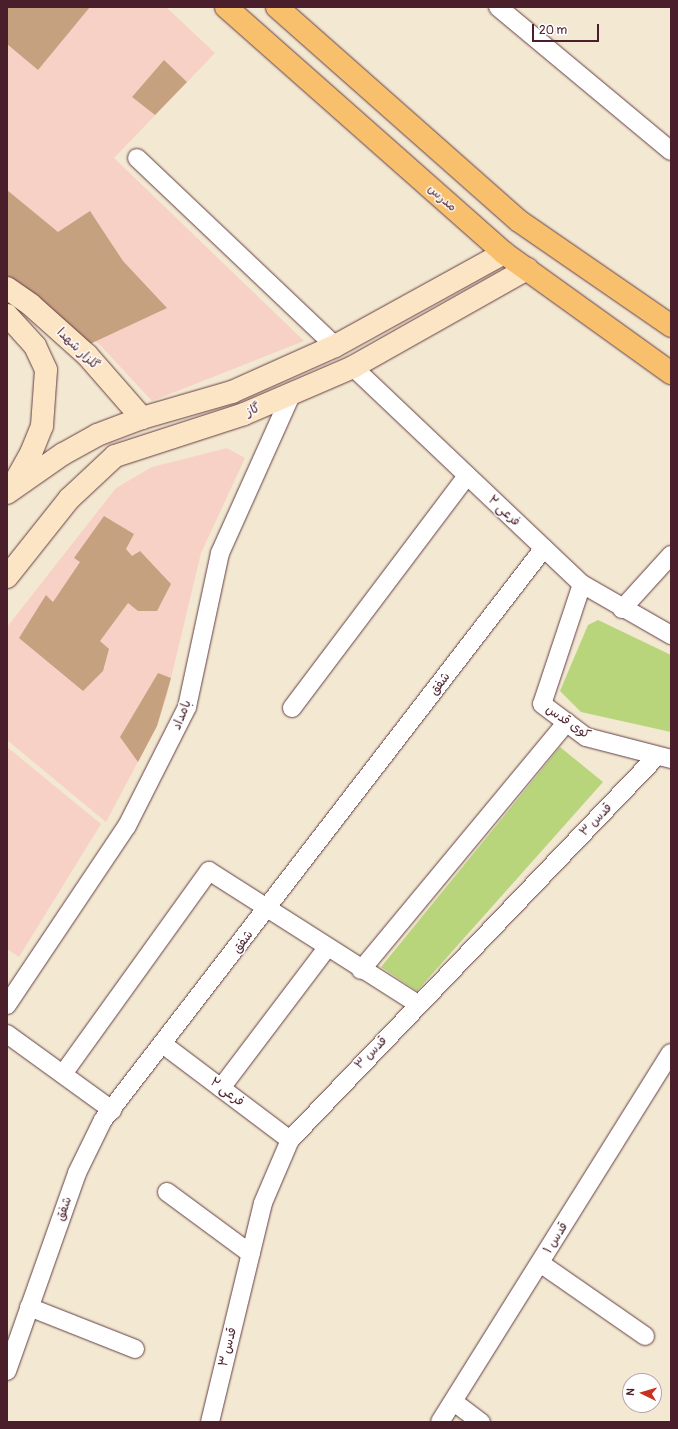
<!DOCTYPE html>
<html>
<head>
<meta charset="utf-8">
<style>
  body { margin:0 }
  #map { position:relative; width:678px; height:1429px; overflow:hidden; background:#f3e8d1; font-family:Pangolin,"Playpen Sans Arabic",sans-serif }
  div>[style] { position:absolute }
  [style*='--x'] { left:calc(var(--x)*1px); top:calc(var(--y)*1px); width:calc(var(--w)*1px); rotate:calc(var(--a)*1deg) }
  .built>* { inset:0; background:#f7d1c6 }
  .green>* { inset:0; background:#b8d57b }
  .building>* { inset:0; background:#c6a180 }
  .roads { filter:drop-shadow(0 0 1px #633d44) drop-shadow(0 0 1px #633d44) }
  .street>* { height:18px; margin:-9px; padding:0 9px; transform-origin:9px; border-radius:9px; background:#fff }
  .secondary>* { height:22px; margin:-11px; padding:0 11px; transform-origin:11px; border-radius:11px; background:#fce5c4 }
  .primary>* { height:22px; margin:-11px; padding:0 11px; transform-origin:11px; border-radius:11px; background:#f8bf6c }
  span { translate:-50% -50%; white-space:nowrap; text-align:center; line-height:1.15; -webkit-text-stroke:3px #fff; paint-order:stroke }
  .street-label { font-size:13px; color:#4a1f2b }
  .frame { position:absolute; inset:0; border:8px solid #4a1f2b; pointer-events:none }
  .north { position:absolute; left:622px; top:1373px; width:40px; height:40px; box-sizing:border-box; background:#fff; border:1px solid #b7a5aa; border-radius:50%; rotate:275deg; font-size:11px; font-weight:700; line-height:16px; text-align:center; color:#4a1f2b }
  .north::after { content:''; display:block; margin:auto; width:14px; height:18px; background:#c8321e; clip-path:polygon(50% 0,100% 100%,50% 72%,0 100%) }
  .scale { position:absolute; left:532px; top:24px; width:67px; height:18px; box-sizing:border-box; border:2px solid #4a1f2b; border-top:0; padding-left:5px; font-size:12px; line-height:14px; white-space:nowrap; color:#4a1f2b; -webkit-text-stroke:3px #fff; paint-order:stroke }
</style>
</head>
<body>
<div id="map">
  <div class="built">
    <div style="clip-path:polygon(7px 7px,166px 7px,215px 53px,114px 158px,304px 341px,152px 401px,100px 345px,7px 277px)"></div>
    <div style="clip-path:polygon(227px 448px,245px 458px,201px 553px,167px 695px,157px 726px,106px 822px,7px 740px,7px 627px,116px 488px,152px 467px)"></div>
    <div style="clip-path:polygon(7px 747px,101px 824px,19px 957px,7px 949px)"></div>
  </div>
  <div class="green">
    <div style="clip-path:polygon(598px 620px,671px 655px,671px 732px,581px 712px,560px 691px,588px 625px)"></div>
    <div style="clip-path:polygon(560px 747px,603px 782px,417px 991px,381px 967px)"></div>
  </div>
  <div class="building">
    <div style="clip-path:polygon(7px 7px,90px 7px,38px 70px,7px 44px)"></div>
    <div style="clip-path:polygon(164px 60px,187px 82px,155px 115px,132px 97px)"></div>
    <div style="clip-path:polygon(7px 190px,58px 232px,90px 211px,123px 261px,167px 308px,90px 344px,7px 275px)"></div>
    <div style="clip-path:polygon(104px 516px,134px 534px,126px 549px,132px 556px,140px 551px,171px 584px,157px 611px,138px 611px,128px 603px,100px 641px,109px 649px,103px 671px,83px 691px,19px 638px,46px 595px,53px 602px,80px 562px,74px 558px)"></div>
    <div style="clip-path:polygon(158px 673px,171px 678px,157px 726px,138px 762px,120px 737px)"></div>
  </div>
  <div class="roads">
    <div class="street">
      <div style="--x:498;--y:7;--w:225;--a:39.8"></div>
      <div style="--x:137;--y:158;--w:273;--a:43.5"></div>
      <div style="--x:353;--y:367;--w:315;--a:43.5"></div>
      <div style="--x:582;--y:584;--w:103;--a:29.8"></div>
      <div style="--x:582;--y:584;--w:126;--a:108.4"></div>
      <div style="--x:542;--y:704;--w:55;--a:36.9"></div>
      <div style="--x:586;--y:737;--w:88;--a:14.5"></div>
      <div style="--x:622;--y:609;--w:73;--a:-47.8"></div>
      <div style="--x:292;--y:708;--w:291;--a:-53"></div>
      <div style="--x:361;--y:970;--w:322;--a:-50.3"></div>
      <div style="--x:7;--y:1005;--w:216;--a:-56.2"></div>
      <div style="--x:127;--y:826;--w:133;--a:-63.2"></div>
      <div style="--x:187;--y:707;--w:157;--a:-77.9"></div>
      <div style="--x:220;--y:553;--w:173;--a:-65.8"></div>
      <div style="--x:7;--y:1034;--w:130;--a:35.9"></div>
      <div style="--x:164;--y:1045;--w:158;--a:37"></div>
      <div style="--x:63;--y:1074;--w:250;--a:-54.3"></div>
      <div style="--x:209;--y:871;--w:248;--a:32.5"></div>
      <div style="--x:221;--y:1088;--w:176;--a:-52.9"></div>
      <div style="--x:167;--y:1192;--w:104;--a:36.4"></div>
      <div style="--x:540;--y:1263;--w:128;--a:34.8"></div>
      <div style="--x:29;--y:1307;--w:114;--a:21.6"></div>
      <div style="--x:7;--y:1371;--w:210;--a:-70.5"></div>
      <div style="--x:77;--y:1173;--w:59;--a:-63.9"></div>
      <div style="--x:103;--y:1120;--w:722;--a:-52.37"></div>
      <div style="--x:454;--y:1402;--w:34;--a:37"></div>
      <div style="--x:210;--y:1422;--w:225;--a:-76.4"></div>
      <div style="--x:263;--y:1203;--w:69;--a:-66.8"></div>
      <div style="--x:290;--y:1140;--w:531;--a:-46.3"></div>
      <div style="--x:440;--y:1422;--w:435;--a:-58"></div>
    </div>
    <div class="secondary">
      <div style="--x:7;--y:288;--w:29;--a:35"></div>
      <div style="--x:31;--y:305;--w:75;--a:41.8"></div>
      <div style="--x:87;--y:355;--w:84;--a:48.9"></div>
      <div style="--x:7;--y:315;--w:42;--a:47.9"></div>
      <div style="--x:35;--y:346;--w:26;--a:65"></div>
      <div style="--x:46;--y:370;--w:56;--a:94.1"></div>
      <div style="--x:42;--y:426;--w:29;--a:112"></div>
      <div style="--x:31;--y:453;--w:37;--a:119"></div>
      <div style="--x:7;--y:493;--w:68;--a:-34.9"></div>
      <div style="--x:63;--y:454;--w:39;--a:-29"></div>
      <div style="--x:97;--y:435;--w:48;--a:-20.7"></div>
      <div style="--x:142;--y:418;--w:94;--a:-16.1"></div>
      <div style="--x:232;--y:392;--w:113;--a:-24.1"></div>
      <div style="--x:335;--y:346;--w:193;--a:-28.8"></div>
      <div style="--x:7;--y:577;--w:100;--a:-51.5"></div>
      <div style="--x:69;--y:499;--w:63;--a:-43.1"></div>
      <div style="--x:115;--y:456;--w:136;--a:-18"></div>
      <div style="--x:244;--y:414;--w:119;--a:-23.3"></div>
      <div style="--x:353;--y:367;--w:200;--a:-29.4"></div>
    </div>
    <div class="primary">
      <div style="--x:226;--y:7;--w:371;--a:41.5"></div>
      <div style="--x:504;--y:253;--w:206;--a:35.7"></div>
      <div style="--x:277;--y:7;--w:323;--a:41.5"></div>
      <div style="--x:519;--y:221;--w:185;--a:34.6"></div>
    </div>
  </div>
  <div class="street-label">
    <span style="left:442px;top:198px;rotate:41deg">مدرس</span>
    <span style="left:78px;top:349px;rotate:44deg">گلزار شهدا</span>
    <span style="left:253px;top:410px;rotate:-22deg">گاز</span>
    <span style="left:504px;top:511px;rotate:43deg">فرعی ۲</span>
    <span style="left:440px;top:684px;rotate:-53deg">شفق</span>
    <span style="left:182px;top:715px;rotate:-68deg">بامداد</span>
    <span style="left:568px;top:722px;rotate:34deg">کوی قدس</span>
    <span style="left:596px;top:820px;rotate:-46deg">قدس ۳</span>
    <span style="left:243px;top:942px;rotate:-53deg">شفق</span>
    <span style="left:371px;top:1053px;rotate:-46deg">قدس ۳</span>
    <span style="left:227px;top:1092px;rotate:37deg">فرعی ۲</span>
    <span style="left:64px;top:1209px;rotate:-71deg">شفق</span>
    <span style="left:556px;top:1238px;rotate:-58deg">قدس ۱</span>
    <span style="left:228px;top:1347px;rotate:-76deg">قدس ۳</span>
  </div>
  <div class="frame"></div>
  <div class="north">N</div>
  <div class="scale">20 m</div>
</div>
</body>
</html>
